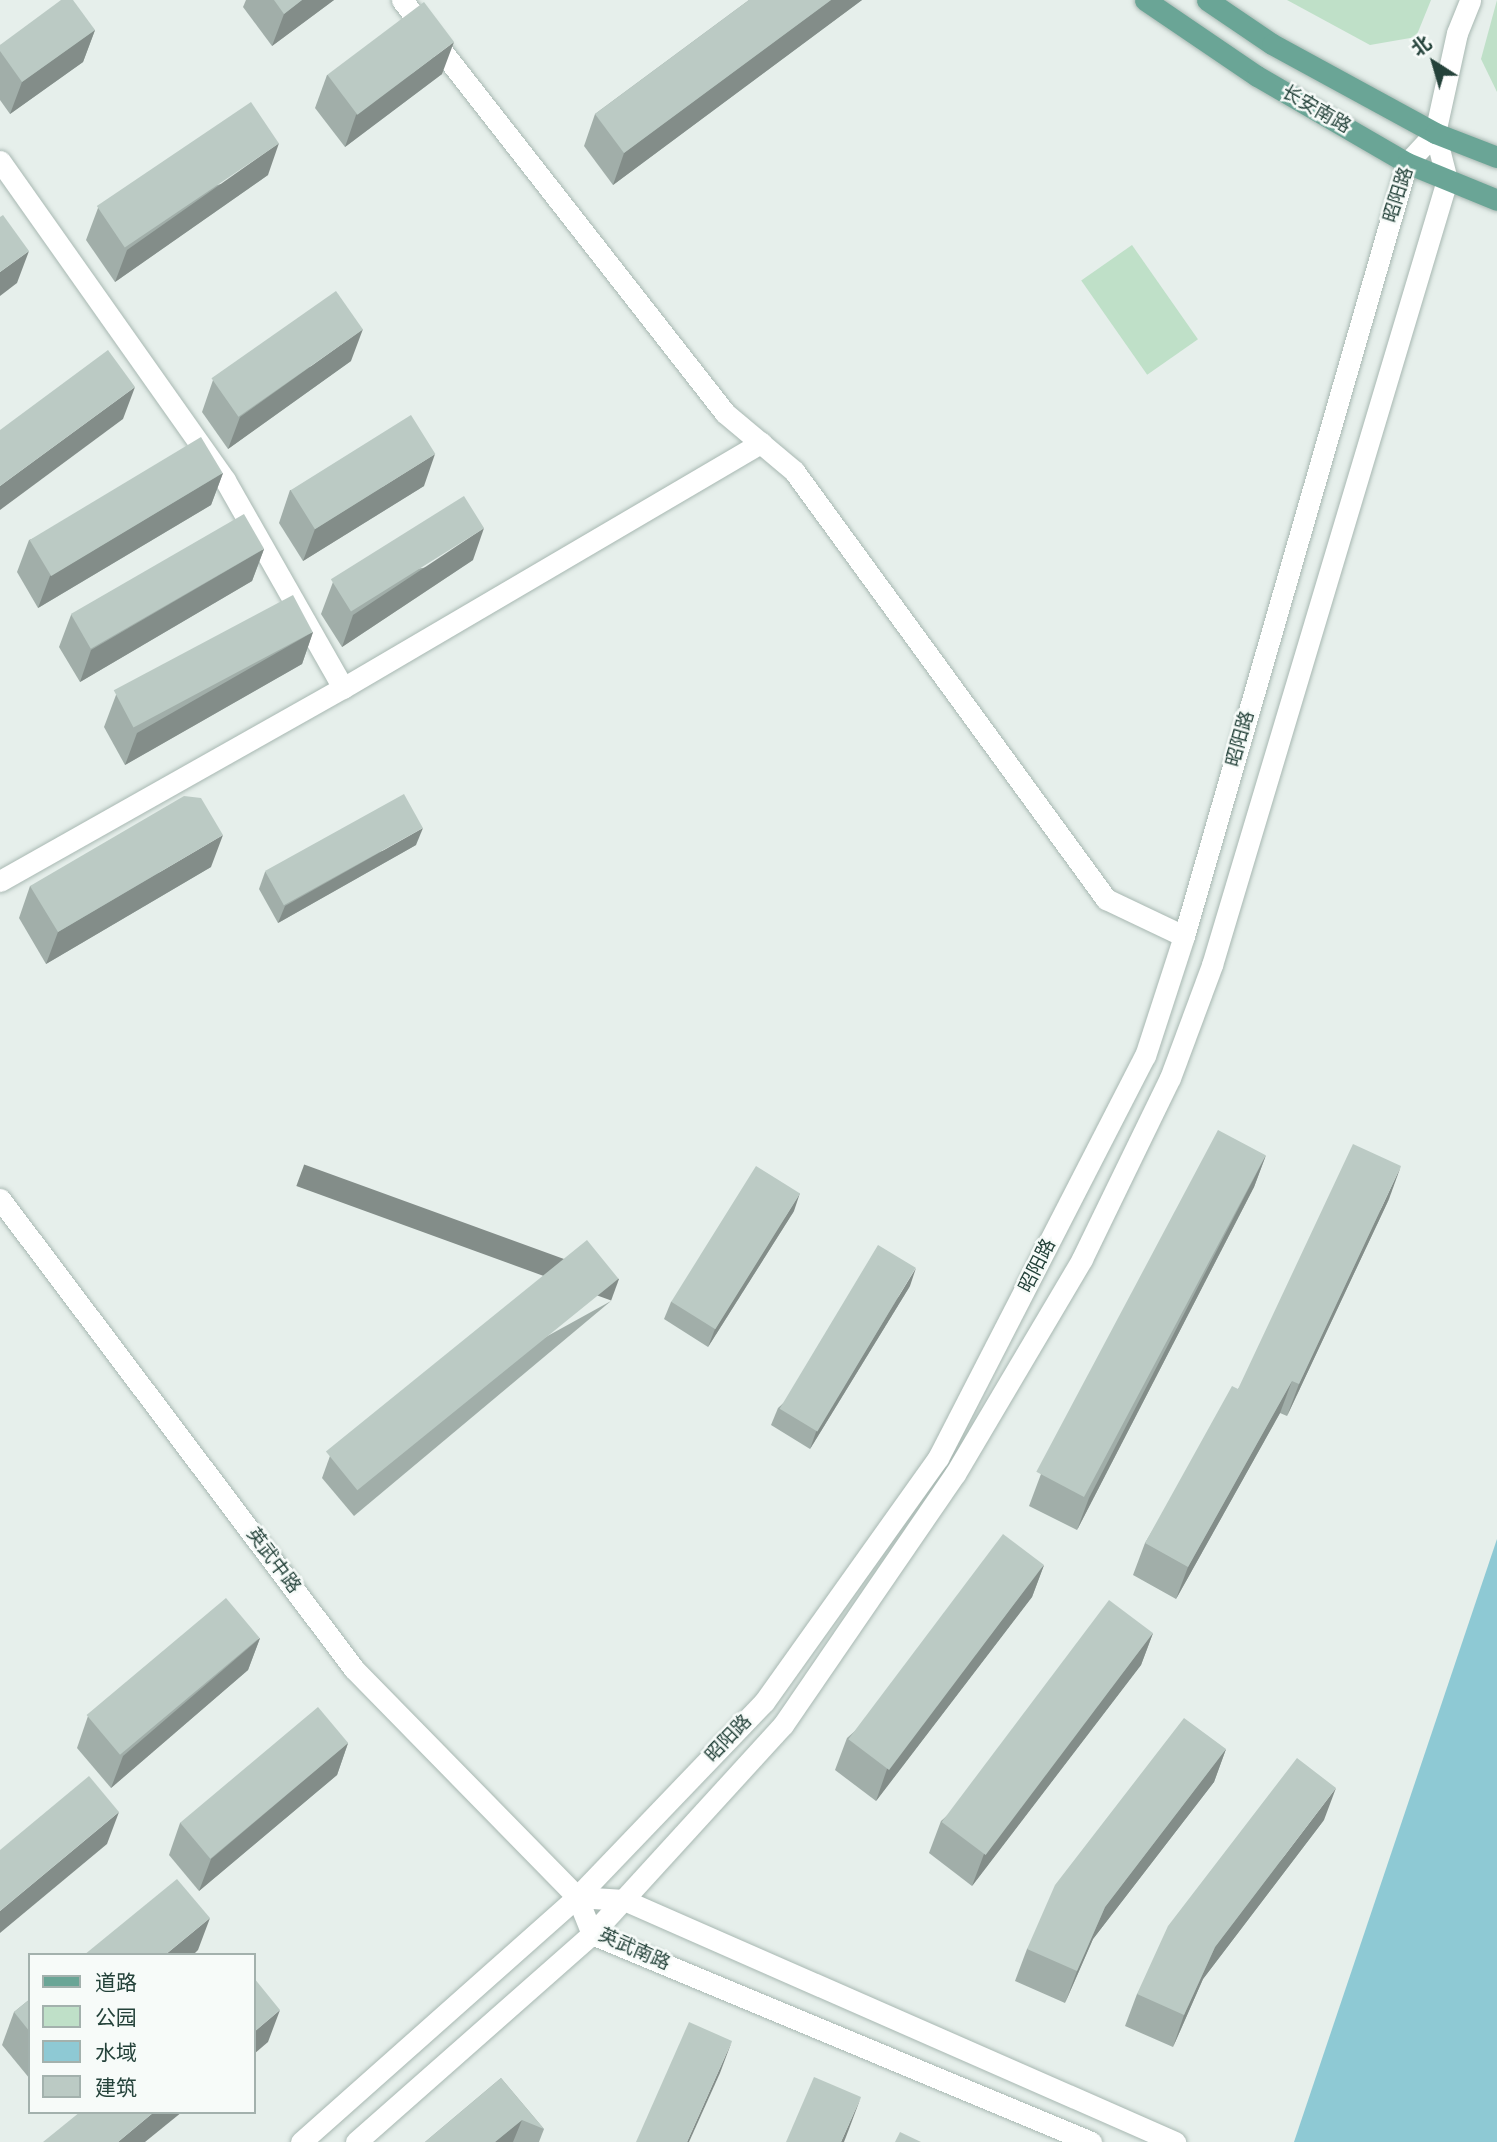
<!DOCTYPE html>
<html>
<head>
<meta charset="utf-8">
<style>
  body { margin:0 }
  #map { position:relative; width:1497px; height:2142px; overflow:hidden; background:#e6efeb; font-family:"Nunito Sans","Noto Sans SC",sans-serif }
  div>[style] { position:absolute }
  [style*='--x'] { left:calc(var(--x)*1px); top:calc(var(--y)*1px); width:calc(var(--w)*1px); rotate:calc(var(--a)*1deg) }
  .green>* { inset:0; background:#bfe0c8; transform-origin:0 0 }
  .water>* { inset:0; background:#8ec9d4 }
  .roads { filter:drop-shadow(0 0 2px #a8b8b2) drop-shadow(0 0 2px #a8b8b2) }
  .minor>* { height:21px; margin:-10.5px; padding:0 10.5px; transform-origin:10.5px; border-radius:10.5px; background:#fff }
  .tertiary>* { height:21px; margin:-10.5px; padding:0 10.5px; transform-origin:10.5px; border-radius:10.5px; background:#fff }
  .secondary>* { height:21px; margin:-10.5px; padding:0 10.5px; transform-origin:10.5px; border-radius:10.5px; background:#fff }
  .primary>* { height:21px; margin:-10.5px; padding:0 10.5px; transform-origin:10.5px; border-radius:10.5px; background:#6aa596 }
  .wall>* { inset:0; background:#a1aea9 }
  .shaded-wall>* { inset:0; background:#838d89; transform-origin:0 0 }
  .building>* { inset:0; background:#bbcac4; transform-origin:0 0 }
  span { translate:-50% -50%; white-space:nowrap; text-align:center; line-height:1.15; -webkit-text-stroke:5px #f7fbf9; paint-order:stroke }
  .street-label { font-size:19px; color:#24423a }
  .legend { position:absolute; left:28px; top:1953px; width:228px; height:161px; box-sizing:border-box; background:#f7fbf9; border:2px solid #a3b1ad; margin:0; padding:9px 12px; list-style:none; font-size:21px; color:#24423a }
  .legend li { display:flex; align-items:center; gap:14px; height:35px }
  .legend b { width:35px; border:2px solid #a3b1ad }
  .north { position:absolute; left:1399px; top:28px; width:70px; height:70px; -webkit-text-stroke:5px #f7fbf9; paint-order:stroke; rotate:323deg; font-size:19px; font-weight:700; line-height:28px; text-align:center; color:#24423a }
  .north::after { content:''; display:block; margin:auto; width:24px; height:32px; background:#24423a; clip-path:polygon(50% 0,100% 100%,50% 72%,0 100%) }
</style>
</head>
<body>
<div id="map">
  <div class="green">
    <div style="clip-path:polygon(1287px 0,1431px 0,1416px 37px,1370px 45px)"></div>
    <div style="clip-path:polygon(1497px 0,1497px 92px,1481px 59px)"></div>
    <div style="left:1132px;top:245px;width:115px;height:62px;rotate:55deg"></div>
  </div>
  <div class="water">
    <div style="clip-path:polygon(1497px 1539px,1497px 2142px,1294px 2142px,1295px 2139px)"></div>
  </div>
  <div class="roads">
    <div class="minor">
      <div style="--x:402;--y:0;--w:524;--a:51.97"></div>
      <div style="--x:725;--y:413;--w:90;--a:40"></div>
      <div style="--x:794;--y:471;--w:530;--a:53.91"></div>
      <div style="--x:1106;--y:899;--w:86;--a:25.4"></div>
      <div style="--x:0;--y:161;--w:390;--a:54.8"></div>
      <div style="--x:225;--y:480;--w:239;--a:60.4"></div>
      <div style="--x:0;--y:881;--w:394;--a:-29.4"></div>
      <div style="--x:343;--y:688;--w:485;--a:-30.4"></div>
    </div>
    <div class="tertiary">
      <div style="--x:1435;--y:133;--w:102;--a:-77.6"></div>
      <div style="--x:1457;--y:33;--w:35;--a:-68"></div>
      <div style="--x:0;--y:1199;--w:588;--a:53.01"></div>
      <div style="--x:354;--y:1669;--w:319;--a:45.6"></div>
    </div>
    <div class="secondary">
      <div style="--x:301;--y:2142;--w:369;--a:-41.6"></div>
      <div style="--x:577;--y:1897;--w:270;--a:-46.2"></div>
      <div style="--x:764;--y:1702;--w:300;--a:-54.5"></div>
      <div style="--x:938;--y:1458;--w:452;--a:-62.8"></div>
      <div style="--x:1145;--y:1056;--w:126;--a:-72"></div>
      <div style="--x:1184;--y:936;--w:805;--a:-73.91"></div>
      <div style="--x:1407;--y:163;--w:41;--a:-47"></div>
      <div style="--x:356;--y:2142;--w:315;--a:-41.4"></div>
      <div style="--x:592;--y:1934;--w:283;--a:-47.6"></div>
      <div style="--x:783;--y:1725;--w:304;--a:-55.6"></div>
      <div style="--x:955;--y:1474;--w:250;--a:-59.4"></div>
      <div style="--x:1082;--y:1259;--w:201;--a:-64.1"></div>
      <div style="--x:1170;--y:1078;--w:121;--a:-69.6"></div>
      <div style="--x:1212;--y:965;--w:819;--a:-73.33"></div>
      <div style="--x:1447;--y:180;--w:49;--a:-104.3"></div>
      <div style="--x:1091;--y:2142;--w:541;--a:-157.37"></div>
      <div style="--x:592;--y:1934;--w:40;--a:-112"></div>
      <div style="--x:577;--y:1897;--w:47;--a:3.7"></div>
      <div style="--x:624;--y:1900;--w:602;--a:23.71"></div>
    </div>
    <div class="primary">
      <div style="--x:1145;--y:0;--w:135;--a:34.2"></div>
      <div style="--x:1257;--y:76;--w:173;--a:30.1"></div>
      <div style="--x:1407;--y:163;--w:97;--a:22.3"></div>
      <div style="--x:1207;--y:0;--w:78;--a:34.1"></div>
      <div style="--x:1272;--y:44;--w:186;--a:28.6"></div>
      <div style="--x:1435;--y:133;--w:66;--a:21.2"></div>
    </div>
  </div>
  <div class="wall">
    <div style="clip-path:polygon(246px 0,334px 0,272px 46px,243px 7px)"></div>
    <div style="clip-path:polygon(749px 0,862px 0,613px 185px,584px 146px,595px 114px)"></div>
    <div style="clip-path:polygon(95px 30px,83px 62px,10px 114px,0 100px,0 45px)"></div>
    <div style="clip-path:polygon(442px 74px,345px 147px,315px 108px,327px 75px)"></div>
    <div style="clip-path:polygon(268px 175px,115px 282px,86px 240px,98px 208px)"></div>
    <div style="clip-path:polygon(351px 361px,228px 449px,202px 412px,213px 380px)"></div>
    <div style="clip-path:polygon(223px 473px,211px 505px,38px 608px,17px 572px,29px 540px)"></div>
    <div style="clip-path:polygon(424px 486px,303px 561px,279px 523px,290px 490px)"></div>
    <div style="clip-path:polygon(264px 549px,252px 581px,80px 682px,59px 647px,71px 615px)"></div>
    <div style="clip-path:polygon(473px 560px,342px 647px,321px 614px,333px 582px)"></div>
    <div style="clip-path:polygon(313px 632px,302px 664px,125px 765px,104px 727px,116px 695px)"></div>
    <div style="clip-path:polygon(416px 845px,278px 923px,259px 889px,265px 872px)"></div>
    <div style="clip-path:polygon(211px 867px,46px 964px,19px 918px,30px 886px)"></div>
    <div style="clip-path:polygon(1266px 1155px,1254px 1187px,1077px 1530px,1029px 1506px,1041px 1474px)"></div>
    <div style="clip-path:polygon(1389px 1199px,1287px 1416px,1280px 1413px,1176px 1599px,1133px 1575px,1145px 1543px,1238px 1389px)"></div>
    <div style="clip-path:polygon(794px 1211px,708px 1347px,664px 1319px,671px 1302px)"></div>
    <div style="clip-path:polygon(910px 1286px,810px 1449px,771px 1425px,778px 1408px)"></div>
    <div style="clip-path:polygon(611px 1301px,354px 1516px,322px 1478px,330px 1456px)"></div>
    <div style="clip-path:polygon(1044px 1565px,1032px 1597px,876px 1801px,835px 1770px,847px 1738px)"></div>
    <div style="clip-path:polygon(1153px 1633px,1141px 1665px,972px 1886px,929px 1853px,941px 1821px)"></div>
    <div style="clip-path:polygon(260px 1638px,248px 1670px,111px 1788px,77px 1748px,88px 1716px)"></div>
    <div style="clip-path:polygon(348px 1743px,337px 1775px,199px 1891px,169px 1855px,180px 1823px)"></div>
    <div style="clip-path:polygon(1226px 1749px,1214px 1782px,1093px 1939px,1065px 2003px,1015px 1981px,1027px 1949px)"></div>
    <div style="clip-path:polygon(1324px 1820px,1203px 1979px,1173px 2047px,1125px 2026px,1137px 1994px)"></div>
    <div style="clip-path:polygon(30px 1999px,30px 2079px,2px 2045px,14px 2012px)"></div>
    <div style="clip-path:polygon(501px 2078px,544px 2129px,539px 2142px,425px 2142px)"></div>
  </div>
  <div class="shaded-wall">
    <div style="clip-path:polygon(302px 0,334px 0,272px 46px,284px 14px)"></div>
    <div style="clip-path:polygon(831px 0,862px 0,613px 185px,624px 153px)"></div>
    <div style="clip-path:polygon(95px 30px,83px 62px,10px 114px,22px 82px)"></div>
    <div style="clip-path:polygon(454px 42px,442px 74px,345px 147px,356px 115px)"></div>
    <div style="clip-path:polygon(279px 143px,268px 175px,115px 282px,127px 250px)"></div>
    <div style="clip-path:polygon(29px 251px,17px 283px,0 296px,0 272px)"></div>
    <div style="clip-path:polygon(363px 329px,351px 361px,228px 449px,240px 417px)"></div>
    <div style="clip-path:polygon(135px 387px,123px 419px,0 510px,0 486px)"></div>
    <div style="clip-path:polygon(435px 454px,424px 486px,303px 561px,315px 529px)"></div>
    <div style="clip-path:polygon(223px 473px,211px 505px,38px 608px,50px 576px)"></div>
    <div style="clip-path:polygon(484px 528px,473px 560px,342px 647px,353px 615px)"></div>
    <div style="clip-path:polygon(264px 549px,252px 581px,80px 682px,91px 650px)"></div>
    <div style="clip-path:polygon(313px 632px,302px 664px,125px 765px,137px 733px)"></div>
    <div style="clip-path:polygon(423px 828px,416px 845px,278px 923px,285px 906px)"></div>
    <div style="clip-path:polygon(223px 835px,211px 867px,46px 964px,58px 932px)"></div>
    <div style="clip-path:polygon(1266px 1155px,1254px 1187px,1077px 1530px,1089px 1498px)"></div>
    <div style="clip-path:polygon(1401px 1166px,1389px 1199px,1287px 1416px,1299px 1384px)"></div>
    <div style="clip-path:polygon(800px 1193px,794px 1211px,708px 1347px,715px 1329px)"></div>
    <div style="clip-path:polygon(916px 1268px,910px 1286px,810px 1449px,816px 1432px)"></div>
    <div style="left:619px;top:1279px;width:23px;height:335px;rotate:110deg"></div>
    <div style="clip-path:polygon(1292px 1381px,1280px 1413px,1176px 1599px,1188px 1567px)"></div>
    <div style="clip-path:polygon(1044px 1565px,1032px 1597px,876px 1801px,887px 1769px)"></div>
    <div style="clip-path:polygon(1153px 1633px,1141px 1665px,972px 1886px,984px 1854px)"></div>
    <div style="clip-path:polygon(260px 1638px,248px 1670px,111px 1788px,123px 1756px)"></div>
    <div style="clip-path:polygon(348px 1743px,337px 1775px,199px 1891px,211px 1859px)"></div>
    <div style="clip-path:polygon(1226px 1749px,1214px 1782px,1093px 1939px,1065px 2003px,1077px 1971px,1105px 1907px)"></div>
    <div style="clip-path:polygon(1336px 1788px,1324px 1820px,1203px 1979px,1173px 2047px,1184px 2015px,1215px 1947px)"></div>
    <div style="clip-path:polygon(119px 1812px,107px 1844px,0 1933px,0 1911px)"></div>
    <div style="clip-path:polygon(210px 1918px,198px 1950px,193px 1955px,165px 1955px)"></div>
    <div style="clip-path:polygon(280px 2010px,268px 2042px,254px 2054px,254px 2032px)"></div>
    <div style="clip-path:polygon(732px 2041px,720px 2073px,689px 2142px,687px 2142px)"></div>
    <div style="clip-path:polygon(861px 2097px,849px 2129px,844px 2142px,841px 2142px)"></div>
    <div style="clip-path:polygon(154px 2112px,182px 2112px,145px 2142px,118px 2142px)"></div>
    <div style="clip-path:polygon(522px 2120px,513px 2142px,495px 2142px)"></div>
  </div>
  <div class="building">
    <div style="clip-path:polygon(61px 0,73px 0,95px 30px,22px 82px,0 51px,0 45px)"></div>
    <div style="clip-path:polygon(274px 0,302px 0,284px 14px)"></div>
    <div style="clip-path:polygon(749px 0,831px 0,624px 153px,595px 114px)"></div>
    <div style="left:424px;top:2px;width:50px;height:121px;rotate:53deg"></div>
    <div style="left:251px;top:102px;width:50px;height:186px;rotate:56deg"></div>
    <div style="clip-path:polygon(3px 215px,29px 251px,0 272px,0 217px)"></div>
    <div style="left:336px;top:291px;width:47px;height:152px;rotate:55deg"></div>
    <div style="clip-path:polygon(108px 350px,135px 387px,0 486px,0 430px)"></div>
    <div style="left:411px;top:415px;width:46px;height:142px;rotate:58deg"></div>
    <div style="left:201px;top:437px;width:42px;height:200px;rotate:59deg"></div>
    <div style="left:464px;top:496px;width:38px;height:157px;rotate:58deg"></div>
    <div style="left:244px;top:514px;width:40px;height:200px;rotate:60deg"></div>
    <div style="left:293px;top:595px;width:42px;height:203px;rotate:62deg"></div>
    <div style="left:404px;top:794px;width:39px;height:159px;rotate:61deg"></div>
    <div style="clip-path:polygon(184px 796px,201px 798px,223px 835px,58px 932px,30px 886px)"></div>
    <div style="left:1218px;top:1130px;width:54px;height:387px;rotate:28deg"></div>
    <div style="clip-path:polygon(1353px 1144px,1401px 1166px,1299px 1384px,1292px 1381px,1188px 1567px,1145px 1543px,1232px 1386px,1238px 1389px)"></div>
    <div style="left:756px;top:1166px;width:52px;height:160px;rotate:32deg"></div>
    <div style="left:587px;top:1240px;width:50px;height:336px;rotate:51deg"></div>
    <div style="left:878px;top:1245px;width:44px;height:191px;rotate:31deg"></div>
    <div style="left:1003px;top:1534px;width:51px;height:257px;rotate:37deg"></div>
    <div style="left:226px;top:1598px;width:52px;height:182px;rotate:50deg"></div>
    <div style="left:1109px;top:1600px;width:55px;height:278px;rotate:37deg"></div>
    <div style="left:318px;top:1707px;width:47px;height:180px;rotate:50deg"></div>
    <div style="clip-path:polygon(1184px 1718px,1226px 1749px,1105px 1907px,1077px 1971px,1027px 1949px,1055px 1885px)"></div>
    <div style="clip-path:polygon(1297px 1758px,1336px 1788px,1215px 1947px,1184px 2015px,1137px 1994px,1168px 1926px)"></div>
    <div style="clip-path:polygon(89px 1776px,119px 1812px,0 1911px,0 1850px)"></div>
    <div style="clip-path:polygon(177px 1879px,210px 1918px,165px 1955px,84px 1955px)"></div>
    <div style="clip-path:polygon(254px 1978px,280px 2010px,254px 2032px)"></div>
    <div style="clip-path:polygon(30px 1999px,30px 2032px,14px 2012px)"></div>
    <div style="clip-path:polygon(689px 2022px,732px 2041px,687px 2142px,636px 2142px)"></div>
    <div style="clip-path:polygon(814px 2077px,861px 2097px,841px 2142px,786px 2142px)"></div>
    <div style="clip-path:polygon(501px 2078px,544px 2129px,522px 2120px,495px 2142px,425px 2142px)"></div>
    <div style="clip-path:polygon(80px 2112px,154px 2112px,118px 2142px,43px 2142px)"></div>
    <div style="clip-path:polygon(900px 2132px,921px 2142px,895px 2142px)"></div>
  </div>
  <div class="street-label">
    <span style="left:1316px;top:110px;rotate:30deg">长安南路</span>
    <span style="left:1399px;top:195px;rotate:-72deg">昭阳路</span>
    <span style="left:1241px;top:739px;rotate:-74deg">昭阳路</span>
    <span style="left:1038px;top:1266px;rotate:-63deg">昭阳路</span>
    <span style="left:273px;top:1561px;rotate:53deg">英武中路</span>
    <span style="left:729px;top:1739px;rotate:-46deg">昭阳路</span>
    <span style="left:634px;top:1950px;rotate:24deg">英武南路</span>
  </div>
  <ul class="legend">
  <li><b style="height:9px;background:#6aa596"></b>道路</li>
  <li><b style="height:19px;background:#bfe0c8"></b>公园</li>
  <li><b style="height:19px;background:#8ec9d4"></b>水域</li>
  <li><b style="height:19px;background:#bbcac4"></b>建筑</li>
  </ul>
  <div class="north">北</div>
</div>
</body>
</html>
